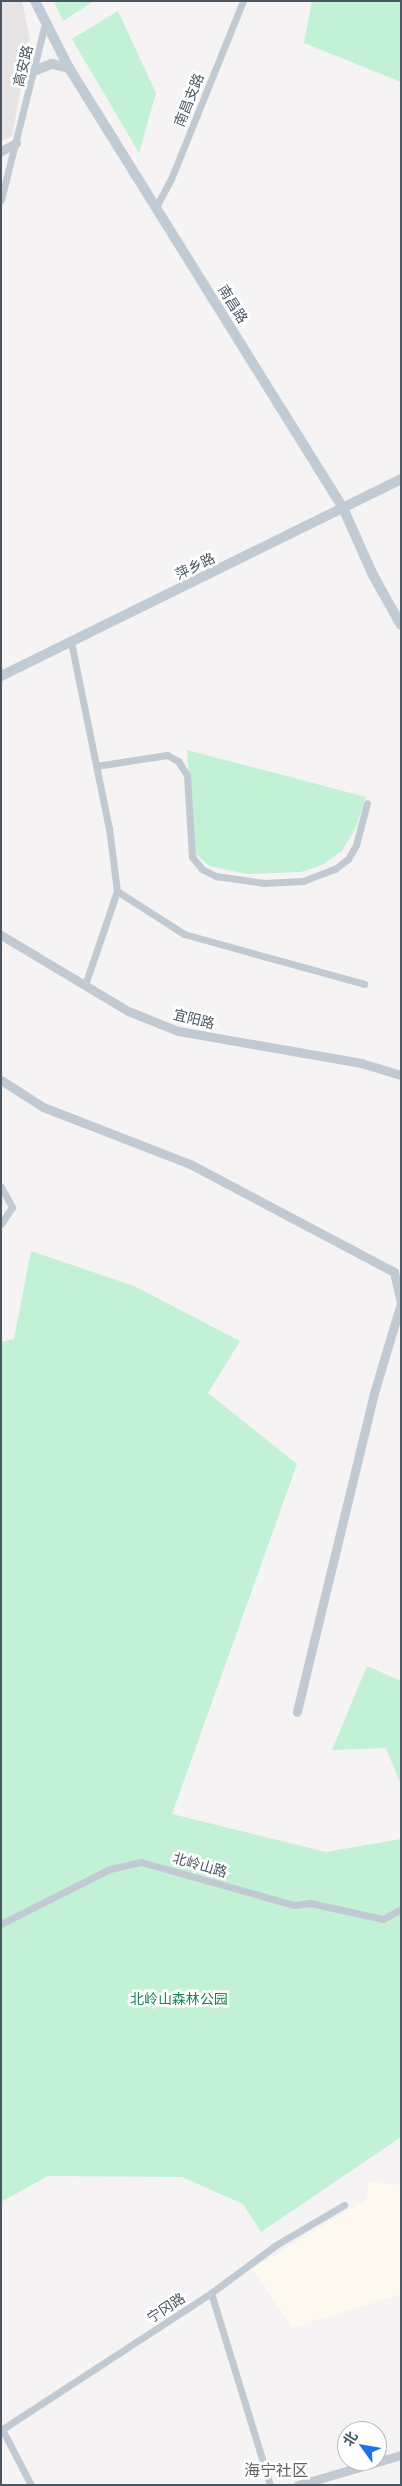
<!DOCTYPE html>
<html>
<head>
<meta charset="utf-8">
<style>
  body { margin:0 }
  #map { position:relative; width:402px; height:2486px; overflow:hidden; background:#f5f3f3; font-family:"Titillium Web","Noto Sans SC",sans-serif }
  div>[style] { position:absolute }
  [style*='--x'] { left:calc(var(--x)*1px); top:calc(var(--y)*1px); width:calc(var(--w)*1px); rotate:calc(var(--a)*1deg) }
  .commercial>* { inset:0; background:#fdf9ef }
  .education>* { inset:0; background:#e6e4e5 }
  .green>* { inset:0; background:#c3f1d5 }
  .minor>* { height:7px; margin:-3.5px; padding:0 3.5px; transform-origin:3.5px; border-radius:3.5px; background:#c1cad2 }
  .tertiary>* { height:9px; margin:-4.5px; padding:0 4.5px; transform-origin:4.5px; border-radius:4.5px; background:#c1cad2 }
  .secondary>* { height:10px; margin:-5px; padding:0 5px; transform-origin:5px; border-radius:5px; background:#c1cbd6 }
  span { translate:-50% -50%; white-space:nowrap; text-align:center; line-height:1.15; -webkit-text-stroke:5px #fff; paint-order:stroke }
  .street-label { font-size:14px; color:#4a5661 }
  .park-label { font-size:14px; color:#17864f }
  .quarter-label { font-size:16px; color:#5f6368 }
  .frame { position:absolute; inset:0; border:2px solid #4a5661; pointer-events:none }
  .north { position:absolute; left:337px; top:2421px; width:50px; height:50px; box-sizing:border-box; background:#fff; border:1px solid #b7bbc0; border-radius:50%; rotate:302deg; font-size:14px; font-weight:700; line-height:20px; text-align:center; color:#4a5661 }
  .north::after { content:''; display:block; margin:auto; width:18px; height:22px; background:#1a73e8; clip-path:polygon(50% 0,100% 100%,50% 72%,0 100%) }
</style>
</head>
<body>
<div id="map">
  <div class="commercial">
    <div style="clip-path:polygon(368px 2182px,401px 2185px,401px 2294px,292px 2328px,252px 2269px,367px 2199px)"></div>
  </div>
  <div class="education">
    <div style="clip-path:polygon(1px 1px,22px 1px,30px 39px,12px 136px,1px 141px)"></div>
  </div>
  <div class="green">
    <div style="clip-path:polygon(54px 1px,94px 1px,63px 21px)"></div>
    <div style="clip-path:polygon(312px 1px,401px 1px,401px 82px,304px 43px)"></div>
    <div style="clip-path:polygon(118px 11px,156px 93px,139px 153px,72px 39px)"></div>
    <div style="clip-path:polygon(187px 750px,366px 797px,356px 827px,342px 851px,322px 865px,301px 872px,246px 874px,209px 866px,195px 853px)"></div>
    <div style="clip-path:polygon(31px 1251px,134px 1286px,240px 1341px,208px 1393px,297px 1464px,172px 1814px,326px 1852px,401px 1839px,401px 2137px,261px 2232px,243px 2204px,182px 2177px,48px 2176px,1px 2202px,1px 1342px,14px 1339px)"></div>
    <div style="clip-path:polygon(367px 1666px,401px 1681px,401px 1785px,386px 1748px,332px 1750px)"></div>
  </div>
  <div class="minor">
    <div style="--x:1;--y:200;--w:181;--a:-76"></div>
    <div style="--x:156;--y:207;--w:32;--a:-62"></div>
    <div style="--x:171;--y:179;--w:192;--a:-68"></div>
    <div style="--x:71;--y:642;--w:190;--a:78.5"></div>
    <div style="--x:109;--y:828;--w:64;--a:82.8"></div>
    <div style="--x:117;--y:891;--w:99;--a:108.8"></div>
    <div style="--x:96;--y:766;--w:72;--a:-8.8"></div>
    <div style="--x:167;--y:755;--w:13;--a:29"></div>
    <div style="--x:178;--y:761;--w:17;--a:57"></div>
    <div style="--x:187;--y:775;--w:82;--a:86.5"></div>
    <div style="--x:192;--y:857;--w:16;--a:50"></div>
    <div style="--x:202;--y:869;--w:16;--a:27"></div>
    <div style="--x:216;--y:876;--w:49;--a:8.3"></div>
    <div style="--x:264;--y:883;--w:39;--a:-3"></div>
    <div style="--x:303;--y:881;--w:34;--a:-21"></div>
    <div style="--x:335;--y:869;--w:16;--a:-38"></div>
    <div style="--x:348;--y:859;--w:16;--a:-60"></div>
    <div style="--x:356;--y:845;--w:43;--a:-75.3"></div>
    <div style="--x:117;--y:891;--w:80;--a:32.7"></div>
    <div style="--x:184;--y:934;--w:187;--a:15.5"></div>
    <div style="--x:1;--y:1187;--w:23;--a:61"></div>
    <div style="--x:12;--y:1207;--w:20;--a:123"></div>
    <div style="--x:1;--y:1924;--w:122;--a:-26.8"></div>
    <div style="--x:110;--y:1869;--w:32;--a:-13"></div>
    <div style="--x:141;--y:1862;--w:159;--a:15.7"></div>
    <div style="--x:294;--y:1905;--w:16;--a:-7"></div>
    <div style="--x:310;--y:1903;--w:75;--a:12.4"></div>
    <div style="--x:383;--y:1919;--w:21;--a:-29"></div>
    <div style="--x:211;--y:2293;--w:201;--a:72.9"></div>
    <div style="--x:2;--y:2429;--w:63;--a:62.6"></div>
    <div style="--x:1;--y:2430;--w:251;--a:-33.1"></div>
    <div style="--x:211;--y:2293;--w:81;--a:-36.4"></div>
    <div style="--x:276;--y:2245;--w:79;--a:-30.5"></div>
  </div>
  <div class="tertiary">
    <div style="--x:1;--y:151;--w:17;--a:-28"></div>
    <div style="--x:1;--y:935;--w:148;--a:30.9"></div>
    <div style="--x:128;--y:1011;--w:54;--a:21.8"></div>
    <div style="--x:178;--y:1031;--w:186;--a:9.9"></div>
    <div style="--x:361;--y:1063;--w:42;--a:16.7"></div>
    <div style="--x:1;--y:1080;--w:50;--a:32.7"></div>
    <div style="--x:43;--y:1107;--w:158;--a:21.2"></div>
    <div style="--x:190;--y:1164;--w:231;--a:27.9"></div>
    <div style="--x:394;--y:1272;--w:32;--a:77"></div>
    <div style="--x:401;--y:1303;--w:94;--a:106.7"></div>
    <div style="--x:374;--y:1393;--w:328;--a:103.6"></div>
    <div style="--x:298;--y:2485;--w:107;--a:-16.2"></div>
  </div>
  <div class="secondary">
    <div style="--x:35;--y:1;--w:75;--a:63.1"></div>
    <div style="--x:69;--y:68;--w:518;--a:58.09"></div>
    <div style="--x:343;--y:508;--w:73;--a:65.9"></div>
    <div style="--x:373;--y:575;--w:57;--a:60.8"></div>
    <div style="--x:36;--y:70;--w:17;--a:-21"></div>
    <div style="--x:52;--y:64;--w:17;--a:13"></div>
    <div style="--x:1;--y:676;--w:446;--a:-26.2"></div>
  </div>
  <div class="street-label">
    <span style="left:23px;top:66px;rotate:-77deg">高安路</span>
    <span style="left:189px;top:100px;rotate:-68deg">南昌支路</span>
    <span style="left:233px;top:304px;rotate:58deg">南昌路</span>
    <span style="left:195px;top:566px;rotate:-26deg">萍乡路</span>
    <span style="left:194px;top:1019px;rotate:14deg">宜阳路</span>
    <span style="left:200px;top:1865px;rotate:16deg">北岭山路</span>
    <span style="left:166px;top:2308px;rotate:-33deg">宁冈路</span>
  </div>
  <div class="park-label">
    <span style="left:179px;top:1999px">北岭山森林公园</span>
  </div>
  <div class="quarter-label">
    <span style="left:276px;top:2470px">海宁社区</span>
  </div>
  <div class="frame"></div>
  <div class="north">北</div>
</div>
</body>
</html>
